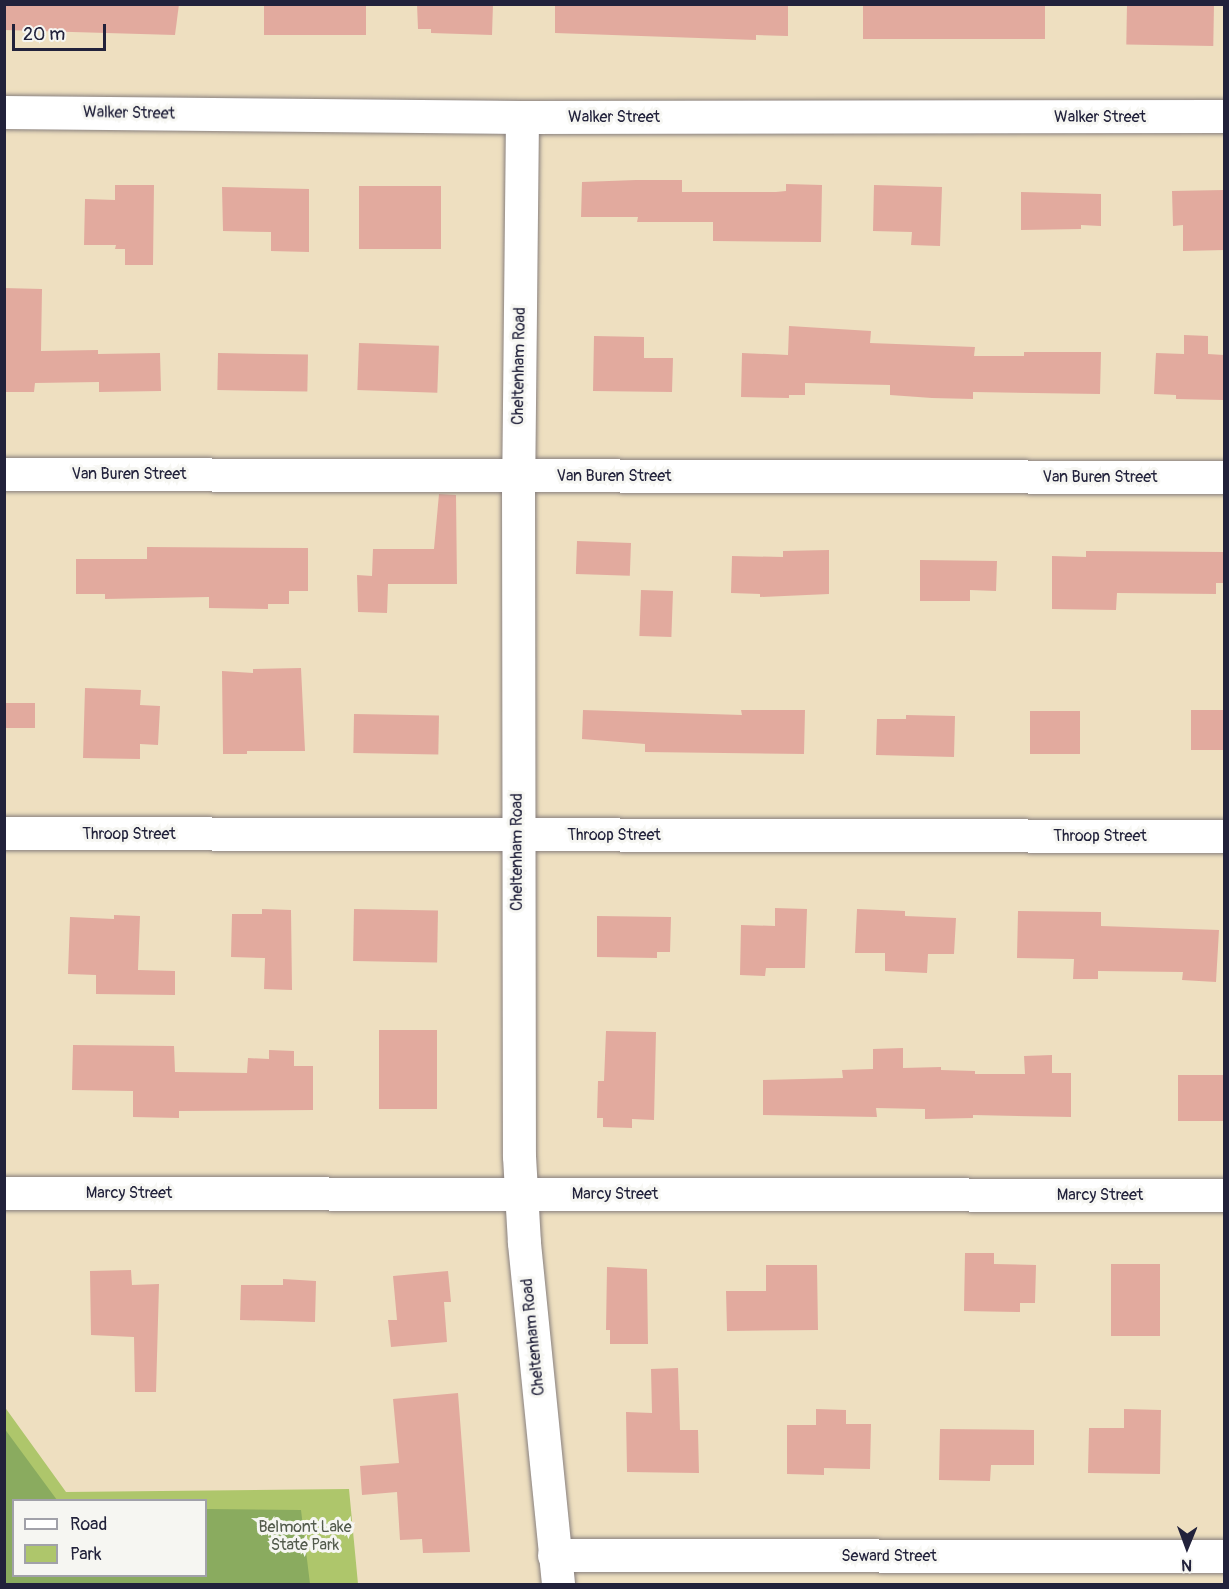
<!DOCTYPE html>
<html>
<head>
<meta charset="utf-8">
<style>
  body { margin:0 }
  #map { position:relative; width:1229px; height:1589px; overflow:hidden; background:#eedfc0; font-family:Pangolin,sans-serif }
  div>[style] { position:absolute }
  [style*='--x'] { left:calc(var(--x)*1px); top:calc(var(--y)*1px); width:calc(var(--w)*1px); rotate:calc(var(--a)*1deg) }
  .green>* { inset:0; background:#aec66b }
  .forest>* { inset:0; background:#8aab5f }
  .building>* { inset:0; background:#e2aa9e; transform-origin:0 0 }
  .roads { filter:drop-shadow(0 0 2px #88807e) drop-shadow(0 0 2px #88807e) }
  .minor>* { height:33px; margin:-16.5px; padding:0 16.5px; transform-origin:16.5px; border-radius:16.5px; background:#fff }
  span { translate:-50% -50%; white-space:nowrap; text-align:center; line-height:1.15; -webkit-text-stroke:6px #f6f6f2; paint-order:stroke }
  .street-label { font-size:16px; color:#22223b }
  .park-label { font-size:16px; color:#535b4c }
  .frame { position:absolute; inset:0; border:6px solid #22223b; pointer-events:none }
  .legend { position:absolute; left:12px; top:1499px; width:195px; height:78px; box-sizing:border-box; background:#f6f6f2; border:2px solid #a1a1a9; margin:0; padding:8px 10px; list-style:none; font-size:18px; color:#22223b }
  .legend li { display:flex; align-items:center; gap:12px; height:30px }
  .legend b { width:30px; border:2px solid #a1a1a9 }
  .north { position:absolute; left:1157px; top:1517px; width:60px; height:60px; -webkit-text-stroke:4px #f6f6f2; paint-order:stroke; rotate:181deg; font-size:16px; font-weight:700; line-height:24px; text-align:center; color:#22223b }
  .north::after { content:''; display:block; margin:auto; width:21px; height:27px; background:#22223b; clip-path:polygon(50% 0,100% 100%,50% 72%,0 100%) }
  .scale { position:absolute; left:12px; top:24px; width:94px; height:27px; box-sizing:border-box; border:3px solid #22223b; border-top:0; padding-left:8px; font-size:18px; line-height:21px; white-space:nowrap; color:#22223b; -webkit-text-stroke:4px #f6f6f2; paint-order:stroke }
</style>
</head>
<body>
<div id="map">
  <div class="green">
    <div style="clip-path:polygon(evenodd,4px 1406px,66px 1492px,349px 1489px,358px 1584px,5px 1584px,4px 1406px,14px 1500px,206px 1500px,206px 1576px,14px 1576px,14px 1500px)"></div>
  </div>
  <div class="forest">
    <div style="clip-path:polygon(4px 1428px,57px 1500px,14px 1500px,14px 1576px,206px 1576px,206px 1509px,301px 1510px,310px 1584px,5px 1584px)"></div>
  </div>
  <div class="building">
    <div style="clip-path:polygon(4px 4px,179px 4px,175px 35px,4px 30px)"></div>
    <div style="left:264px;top:4px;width:102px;height:31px"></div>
    <div style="clip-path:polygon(417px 4px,493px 4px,492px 35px,431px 33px,431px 29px,418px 29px)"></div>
    <div style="clip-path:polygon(555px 4px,788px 4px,788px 36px,756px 35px,756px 40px,555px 33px)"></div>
    <div style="left:863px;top:4px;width:182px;height:35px"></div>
    <div style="left:1214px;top:4px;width:42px;height:87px;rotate:91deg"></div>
    <div style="clip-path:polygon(636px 180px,682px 180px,682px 192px,776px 192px,786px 191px,786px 184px,822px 185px,821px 242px,713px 241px,713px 222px,637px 222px,638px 217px,581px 217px,582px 182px)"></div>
    <div style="clip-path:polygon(115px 185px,154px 185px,153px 265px,125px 265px,125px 249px,115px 249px,116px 245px,84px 245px,85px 199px,115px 200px)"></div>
    <div style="clip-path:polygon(874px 185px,942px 187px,940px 246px,911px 245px,912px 232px,873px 231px)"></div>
    <div style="left:359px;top:186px;width:82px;height:63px"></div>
    <div style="clip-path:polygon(222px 187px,309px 189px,309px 252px,271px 251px,271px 232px,223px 231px)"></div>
    <div style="clip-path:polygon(1224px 190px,1224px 250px,1183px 251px,1183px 225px,1173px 226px,1172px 191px)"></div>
    <div style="clip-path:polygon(1021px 192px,1101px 194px,1101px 226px,1081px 225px,1081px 229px,1021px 230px)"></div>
    <div style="clip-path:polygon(4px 288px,42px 289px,41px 351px,98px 350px,98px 354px,160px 353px,161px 391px,99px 392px,99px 382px,35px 383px,34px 392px,4px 392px)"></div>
    <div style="clip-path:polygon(789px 326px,871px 331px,870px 343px,975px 347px,974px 356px,1024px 356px,1024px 352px,1101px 352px,1100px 394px,973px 392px,973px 399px,932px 398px,890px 395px,890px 385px,805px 383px,805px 395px,789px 395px,789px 398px,741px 397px,742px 353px,788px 355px)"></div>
    <div style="clip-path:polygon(1184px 335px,1208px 336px,1208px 354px,1224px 355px,1224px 400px,1176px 399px,1176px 395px,1154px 394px,1156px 353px,1184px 354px)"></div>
    <div style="clip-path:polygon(594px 336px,644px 337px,644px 358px,673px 358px,672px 392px,593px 391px)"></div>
    <div style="left:359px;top:343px;width:80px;height:47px;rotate:2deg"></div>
    <div style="left:218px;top:353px;width:90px;height:37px;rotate:1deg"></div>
    <div style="clip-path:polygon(439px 494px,456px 495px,457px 584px,388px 584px,387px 613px,358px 612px,357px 575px,372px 576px,373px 549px,434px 549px)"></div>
    <div style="left:577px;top:541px;width:54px;height:33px;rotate:2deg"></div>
    <div style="clip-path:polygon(147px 547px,308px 548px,308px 591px,289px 591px,289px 604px,268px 604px,268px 609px,209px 608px,209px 597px,105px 599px,105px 594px,76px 594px,76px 559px,147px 559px)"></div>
    <div style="clip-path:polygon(829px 550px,829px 594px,760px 597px,760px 594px,731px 593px,732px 556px,783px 557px,783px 551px)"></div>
    <div style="clip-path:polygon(1086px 551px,1224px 552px,1224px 583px,1216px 583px,1216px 594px,1117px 593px,1116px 610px,1052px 609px,1052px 556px,1086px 557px)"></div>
    <div style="clip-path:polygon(920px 560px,997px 561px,996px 591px,970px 590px,970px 601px,920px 601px)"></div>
    <div style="left:641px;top:590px;width:32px;height:46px;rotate:2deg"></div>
    <div style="clip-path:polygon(301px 668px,305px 751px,247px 751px,247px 754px,223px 754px,222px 671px,253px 673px,253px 669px)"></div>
    <div style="clip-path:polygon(85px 688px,141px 690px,140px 705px,160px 706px,158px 745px,140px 744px,140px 759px,83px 758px)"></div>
    <div style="left:35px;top:703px;width:25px;height:31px;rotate:90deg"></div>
    <div style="clip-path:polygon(583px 710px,742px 715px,741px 710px,805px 710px,804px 754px,645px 752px,645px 744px,582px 739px)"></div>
    <div style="left:1191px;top:710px;width:33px;height:40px"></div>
    <div style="left:1030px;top:711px;width:50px;height:43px"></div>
    <div style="left:354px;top:714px;width:85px;height:39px;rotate:1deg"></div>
    <div style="clip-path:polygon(906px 715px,955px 716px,954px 757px,876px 755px,877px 719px,906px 719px)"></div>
    <div style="clip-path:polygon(775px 908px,807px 909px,805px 968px,766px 968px,765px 976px,740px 975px,741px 925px,775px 926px)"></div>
    <div style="clip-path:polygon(262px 909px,291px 910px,292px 990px,264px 989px,265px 958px,231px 957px,232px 914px,262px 914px)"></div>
    <div style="left:354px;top:909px;width:84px;height:52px;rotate:1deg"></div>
    <div style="clip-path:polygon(857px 909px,905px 911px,905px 916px,956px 918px,954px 954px,928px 954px,927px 973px,885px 971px,885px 953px,855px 953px)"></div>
    <div style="clip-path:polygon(1018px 911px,1101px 912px,1101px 926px,1219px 930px,1216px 982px,1182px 980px,1183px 972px,1098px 971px,1098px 979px,1073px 979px,1074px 959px,1017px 958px)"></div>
    <div style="clip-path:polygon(114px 915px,140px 916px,138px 970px,175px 971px,175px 995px,96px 994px,96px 975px,68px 974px,70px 917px,114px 919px)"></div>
    <div style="clip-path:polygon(597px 916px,671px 917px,670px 952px,657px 952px,657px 958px,597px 957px)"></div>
    <div style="left:379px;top:1030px;width:58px;height:79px"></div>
    <div style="clip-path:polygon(606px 1031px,656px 1032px,654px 1120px,632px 1119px,632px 1128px,603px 1127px,603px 1118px,597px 1118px,598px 1081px,604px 1081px)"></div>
    <div style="clip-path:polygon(73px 1045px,174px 1046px,175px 1072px,247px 1073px,248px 1058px,269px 1059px,269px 1050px,294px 1051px,294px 1066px,313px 1066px,313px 1110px,179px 1111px,179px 1118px,133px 1117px,133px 1091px,72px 1090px)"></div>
    <div style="clip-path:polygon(903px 1048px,903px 1068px,941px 1067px,941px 1070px,975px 1071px,975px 1074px,1025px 1074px,1024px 1056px,1052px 1055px,1052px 1073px,1071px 1073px,1071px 1117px,973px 1115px,973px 1118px,925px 1119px,925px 1109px,876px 1108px,877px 1117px,763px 1115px,763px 1080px,843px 1078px,842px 1070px,873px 1069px,873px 1049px)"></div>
    <div style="left:1178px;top:1075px;width:46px;height:46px"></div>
    <div style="clip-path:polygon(965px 1253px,994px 1253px,994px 1264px,1036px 1265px,1035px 1303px,1020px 1303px,1020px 1312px,964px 1311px)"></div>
    <div style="left:1160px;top:1264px;width:72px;height:49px;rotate:90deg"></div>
    <div style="clip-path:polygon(766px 1265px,817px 1265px,818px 1330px,727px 1331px,726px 1291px,766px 1291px)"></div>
    <div style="clip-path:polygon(607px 1267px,647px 1269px,648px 1344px,610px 1344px,610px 1330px,606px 1330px)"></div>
    <div style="clip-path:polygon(131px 1270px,132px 1285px,159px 1284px,156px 1392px,135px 1392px,134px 1337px,91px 1335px,90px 1271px)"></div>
    <div style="clip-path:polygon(448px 1271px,451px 1302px,444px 1302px,447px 1342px,391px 1347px,388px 1320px,397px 1320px,393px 1276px)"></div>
    <div style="clip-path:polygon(283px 1279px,316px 1281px,315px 1322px,240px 1320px,241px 1285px,283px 1285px)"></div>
    <div style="clip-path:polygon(678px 1368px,680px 1430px,698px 1430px,699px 1473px,627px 1472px,626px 1412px,652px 1413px,651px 1369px)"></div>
    <div style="clip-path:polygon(458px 1393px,470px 1552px,423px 1553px,422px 1539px,400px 1540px,397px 1492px,362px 1495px,360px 1466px,399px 1463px,393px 1399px)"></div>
    <div style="clip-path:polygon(816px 1409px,846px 1410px,846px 1424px,871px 1424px,870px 1469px,824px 1468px,824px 1475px,787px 1474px,787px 1425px,816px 1425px)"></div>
    <div style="clip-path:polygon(1124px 1409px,1161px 1410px,1160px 1474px,1088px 1473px,1089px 1428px,1124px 1428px)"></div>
    <div style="clip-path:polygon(940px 1429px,1034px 1430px,1034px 1465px,991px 1465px,990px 1481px,939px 1480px)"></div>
  </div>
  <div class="roads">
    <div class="minor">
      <div style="--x:4;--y:112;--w:518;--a:0.55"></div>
      <div style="--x:522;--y:117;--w:702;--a:-0.08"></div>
      <div style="--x:522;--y:117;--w:358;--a:90.6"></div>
      <div style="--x:518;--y:475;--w:681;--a:89.92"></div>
      <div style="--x:519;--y:1156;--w:87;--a:86.7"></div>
      <div style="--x:524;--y:1243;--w:343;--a:84.3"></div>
      <div style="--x:4;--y:474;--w:1220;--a:0.14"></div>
      <div style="--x:4;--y:833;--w:1220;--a:0.14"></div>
      <div style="--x:4;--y:1193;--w:1220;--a:0.09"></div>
      <div style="--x:554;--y:1555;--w:670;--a:0.09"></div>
    </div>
  </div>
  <div class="street-label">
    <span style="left:129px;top:113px;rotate:1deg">Walker Street</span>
    <span style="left:614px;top:117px">Walker Street</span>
    <span style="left:1100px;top:117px">Walker Street</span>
    <span style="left:519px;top:366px;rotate:-89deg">Cheltenham Road</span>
    <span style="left:129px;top:474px">Van Buren Street</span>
    <span style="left:614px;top:476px">Van Buren Street</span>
    <span style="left:1100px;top:477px">Van Buren Street</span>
    <span style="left:129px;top:834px">Throop Street</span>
    <span style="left:614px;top:835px">Throop Street</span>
    <span style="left:1100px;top:836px">Throop Street</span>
    <span style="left:517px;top:852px;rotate:-90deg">Cheltenham Road</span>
    <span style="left:129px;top:1193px">Marcy Street</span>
    <span style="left:615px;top:1194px">Marcy Street</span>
    <span style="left:1100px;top:1195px">Marcy Street</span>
    <span style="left:533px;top:1337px;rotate:-96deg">Cheltenham Road</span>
    <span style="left:889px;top:1556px">Seward Street</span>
  </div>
  <div class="park-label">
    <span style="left:305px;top:1536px">Belmont Lake<br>State Park</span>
  </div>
  <div class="frame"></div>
  <ul class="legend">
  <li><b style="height:8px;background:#fff"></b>Road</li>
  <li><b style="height:16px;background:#aec66b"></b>Park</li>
  </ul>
  <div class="north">N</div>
  <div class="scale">20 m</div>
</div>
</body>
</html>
